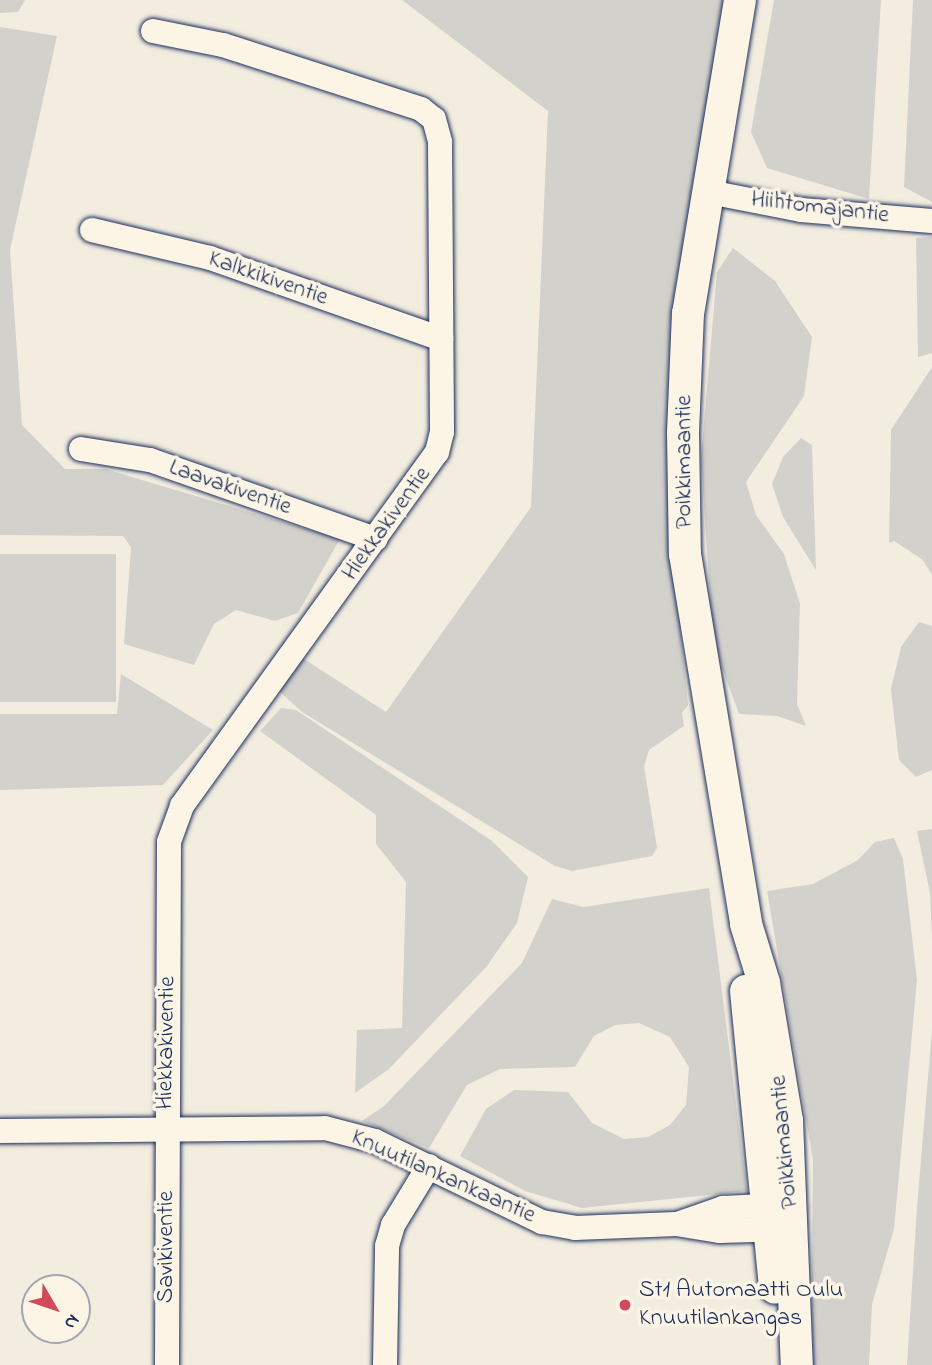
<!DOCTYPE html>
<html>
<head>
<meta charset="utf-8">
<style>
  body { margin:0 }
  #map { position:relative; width:932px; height:1365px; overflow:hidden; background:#f3ede0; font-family:"Indie Flower",sans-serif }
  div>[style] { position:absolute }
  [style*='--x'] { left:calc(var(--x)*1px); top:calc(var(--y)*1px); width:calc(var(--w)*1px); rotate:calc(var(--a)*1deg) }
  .green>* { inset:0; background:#d3d1cc; transform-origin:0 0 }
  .roads { filter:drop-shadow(0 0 2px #1b2f5e) drop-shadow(0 0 2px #1b2f5e) }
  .minor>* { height:24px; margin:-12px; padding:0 12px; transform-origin:12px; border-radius:12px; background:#fcf5e5 }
  .major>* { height:32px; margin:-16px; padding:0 16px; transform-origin:16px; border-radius:16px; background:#fcf5e5 }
  .dots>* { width:19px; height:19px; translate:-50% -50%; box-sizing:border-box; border:4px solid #fcf5e5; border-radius:50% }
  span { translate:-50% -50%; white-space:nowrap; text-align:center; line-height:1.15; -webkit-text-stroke:7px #fcf5e5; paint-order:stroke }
  .street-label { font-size:24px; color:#1b2f5e }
  .poi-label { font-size:24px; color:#1b2f5e }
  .left { translate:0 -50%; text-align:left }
  .north { position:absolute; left:21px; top:1274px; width:70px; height:70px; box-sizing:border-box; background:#fcf5e5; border:2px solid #a2a6af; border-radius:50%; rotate:129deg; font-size:19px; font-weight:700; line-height:28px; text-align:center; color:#1b2f5e }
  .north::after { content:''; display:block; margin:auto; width:24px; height:32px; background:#d1495b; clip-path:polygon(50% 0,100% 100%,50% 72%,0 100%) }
</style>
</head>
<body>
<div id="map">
  <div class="green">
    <div style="clip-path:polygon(0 0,25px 0,18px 12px,0 13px)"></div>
    <div style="clip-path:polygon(402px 0,724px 0,681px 270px,673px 559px,688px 705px,682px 713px,684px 726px,649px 750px,644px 766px,657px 848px,652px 856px,572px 871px,555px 866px,302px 712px,280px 692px,279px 687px,301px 657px,386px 712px,531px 507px,548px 111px)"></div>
    <div style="clip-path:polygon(774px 0,881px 0,869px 199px,767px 168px,751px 132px)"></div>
    <div style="clip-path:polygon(913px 0,932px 0,932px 202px,904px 187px)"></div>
    <div style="clip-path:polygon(0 27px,57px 36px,10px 250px,22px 425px,65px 469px,105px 469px,340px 539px,298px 613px,275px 621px,236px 610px,214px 624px,194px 665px,124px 644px,131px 547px,123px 536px,0 535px)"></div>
    <div style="clip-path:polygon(932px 237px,932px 353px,918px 357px,916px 238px)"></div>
    <div style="clip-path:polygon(733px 248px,775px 281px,812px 337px,804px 396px,746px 482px,756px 515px,784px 554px,800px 604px,797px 704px,806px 726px,777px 716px,739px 714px,713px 643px,701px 458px,717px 272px)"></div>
    <div style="clip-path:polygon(932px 367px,932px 575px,923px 560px,894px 541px,889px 543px,891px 430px)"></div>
    <div style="clip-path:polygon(801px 438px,812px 445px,816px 570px,783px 517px,772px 484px,783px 457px)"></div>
    <div style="left:0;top:554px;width:116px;height:148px"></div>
    <div style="clip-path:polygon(919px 622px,932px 626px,932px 770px,916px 777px,899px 760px,891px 689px,901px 647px)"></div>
    <div style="clip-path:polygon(121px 674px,213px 730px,163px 785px,0 790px,0 714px,117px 714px)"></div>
    <div style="clip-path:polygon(281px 708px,296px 710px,492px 841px,528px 877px,517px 923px,487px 966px,389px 1069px,355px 1093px,357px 1030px,402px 1028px,406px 882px,376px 844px,376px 815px,260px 731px)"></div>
    <div style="clip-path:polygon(932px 829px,932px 939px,930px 893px,917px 831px)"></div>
    <div style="clip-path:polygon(894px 838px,903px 859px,917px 980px,894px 1229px,872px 1304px,869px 1365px,811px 1365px,813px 1160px,767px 891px,813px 884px,858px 860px,875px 842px)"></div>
    <div style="clip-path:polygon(709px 888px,747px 1191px,582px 1208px,525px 1191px,460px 1156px,486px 1109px,514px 1090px,568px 1092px,592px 1123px,624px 1139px,648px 1137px,670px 1125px,686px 1105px,689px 1067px,670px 1037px,639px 1023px,615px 1025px,594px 1036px,575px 1067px,500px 1069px,467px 1085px,429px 1148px,362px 1121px,384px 1106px,522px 963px,552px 899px,583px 907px)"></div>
    <div style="clip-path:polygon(932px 1030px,932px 1365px,907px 1365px,917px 1207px)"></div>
  </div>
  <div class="roads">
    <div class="minor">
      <div style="--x:153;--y:31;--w:71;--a:11.3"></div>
      <div style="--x:223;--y:45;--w:208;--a:17.9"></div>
      <div style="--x:421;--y:109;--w:16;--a:38"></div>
      <div style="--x:434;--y:119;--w:24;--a:75"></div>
      <div style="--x:440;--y:142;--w:290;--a:89.6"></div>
      <div style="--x:442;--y:432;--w:21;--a:104"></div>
      <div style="--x:437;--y:452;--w:436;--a:125.8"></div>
      <div style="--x:182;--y:806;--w:38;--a:110"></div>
      <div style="--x:169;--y:842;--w:523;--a:90.22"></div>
      <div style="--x:709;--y:192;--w:94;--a:11.1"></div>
      <div style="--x:801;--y:210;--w:131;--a:4.8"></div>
      <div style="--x:92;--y:230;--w:121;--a:13.3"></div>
      <div style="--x:210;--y:258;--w:245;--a:19.3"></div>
      <div style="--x:81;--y:449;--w:70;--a:9.1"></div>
      <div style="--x:150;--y:460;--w:239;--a:19.3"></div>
      <div style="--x:0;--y:1131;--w:325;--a:-0.5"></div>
      <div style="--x:325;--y:1128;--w:52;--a:14.6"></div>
      <div style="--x:375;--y:1141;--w:186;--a:25.9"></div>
      <div style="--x:542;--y:1222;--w:34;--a:10"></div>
      <div style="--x:575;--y:1228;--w:101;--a:-2.3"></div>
      <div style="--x:676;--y:1224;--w:45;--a:9"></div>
      <div style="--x:720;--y:1231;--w:66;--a:-1.7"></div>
      <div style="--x:680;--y:1223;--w:46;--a:-19.2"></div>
      <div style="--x:723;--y:1208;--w:61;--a:-2.8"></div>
      <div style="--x:385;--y:1365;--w:119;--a:-89"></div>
      <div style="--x:387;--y:1246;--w:22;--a:-74"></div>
      <div style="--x:393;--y:1225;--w:69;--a:-58.6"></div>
    </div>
    <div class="major">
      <div style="--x:740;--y:0;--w:317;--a:99.4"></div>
      <div style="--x:688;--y:313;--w:120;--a:92.4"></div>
      <div style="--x:683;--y:433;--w:121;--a:89.1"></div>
      <div style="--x:685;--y:554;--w:375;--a:80.6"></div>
      <div style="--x:746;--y:924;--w:62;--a:73"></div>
      <div style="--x:764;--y:983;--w:140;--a:80.5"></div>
      <div style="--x:787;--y:1121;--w:244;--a:87.7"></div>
      <div style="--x:746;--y:991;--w:298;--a:84.4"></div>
    </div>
  </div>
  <div class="dots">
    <div style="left:625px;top:1305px;background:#d1495b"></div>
  </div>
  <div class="street-label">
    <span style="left:820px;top:208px;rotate:7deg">Hiihtomajantie</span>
    <span style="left:268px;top:279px;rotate:19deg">Kalkkikiventie</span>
    <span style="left:685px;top:462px;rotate:-90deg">Poikkimaantie</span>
    <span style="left:230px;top:488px;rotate:19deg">Laavakiventie</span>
    <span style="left:387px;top:524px;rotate:-54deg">Hiekkakiventie</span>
    <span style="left:167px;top:1043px;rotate:-89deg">Hiekkakiventie</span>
    <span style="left:785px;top:1142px;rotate:-95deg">Poikkimaantie</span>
    <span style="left:443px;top:1177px;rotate:24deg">Knuutilankankaantie</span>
    <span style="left:167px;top:1247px;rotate:-90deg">Savikiventie</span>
  </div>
  <div class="poi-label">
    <span class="left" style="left:639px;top:1305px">St1 Automaatti Oulu<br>Knuutilankangas</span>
  </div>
  <div class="north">N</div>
</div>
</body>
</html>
